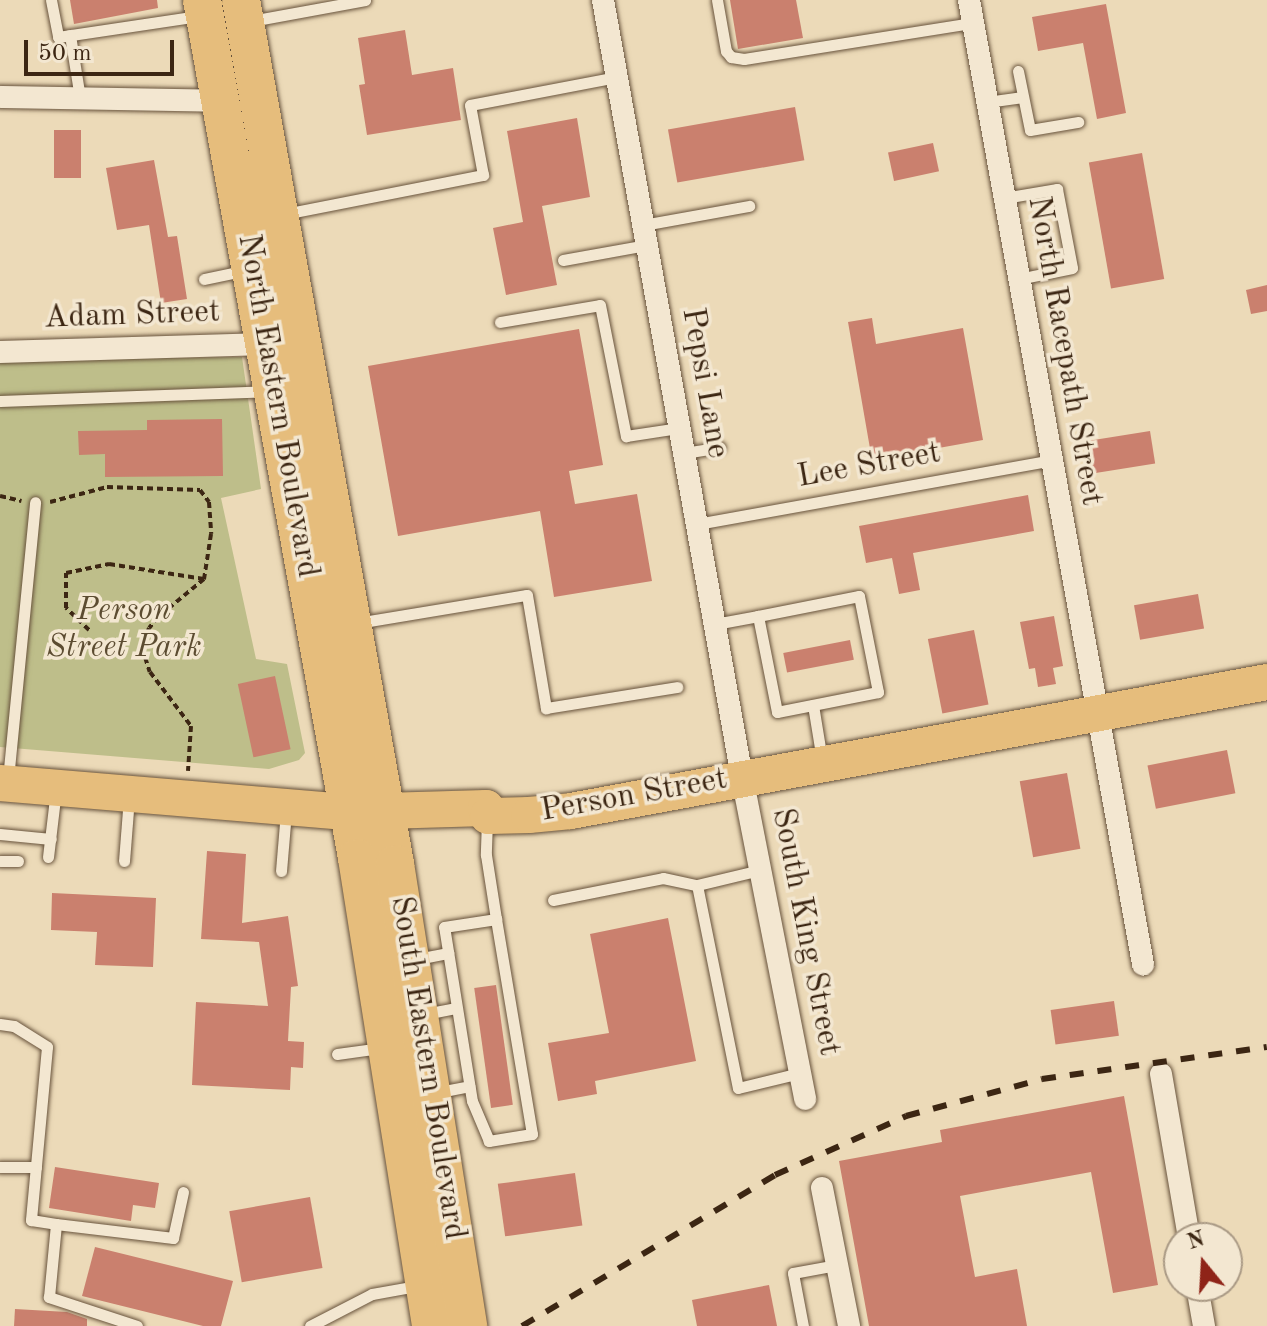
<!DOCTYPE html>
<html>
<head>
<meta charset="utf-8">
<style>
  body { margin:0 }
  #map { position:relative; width:1267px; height:1326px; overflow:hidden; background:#ecdab8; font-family:"Old Standard TT",serif }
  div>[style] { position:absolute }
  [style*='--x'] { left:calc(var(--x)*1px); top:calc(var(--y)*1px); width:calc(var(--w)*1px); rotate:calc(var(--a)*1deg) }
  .green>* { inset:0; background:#bebe8a }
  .building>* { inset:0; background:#ca806e; transform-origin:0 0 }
  .path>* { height:4px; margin-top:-2px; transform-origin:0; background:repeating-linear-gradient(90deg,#3c2613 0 6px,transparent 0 10px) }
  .roads { filter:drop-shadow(0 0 2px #68533c) drop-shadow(0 0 2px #68533c) }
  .service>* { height:11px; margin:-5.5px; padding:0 5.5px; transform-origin:5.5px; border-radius:5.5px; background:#f3e7d1 }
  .minor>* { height:22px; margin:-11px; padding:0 11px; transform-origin:11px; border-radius:11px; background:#f3e7d1 }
  .primary>* { height:36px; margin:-18px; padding:0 18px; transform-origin:18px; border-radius:18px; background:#e6bd7c }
  .trunk>* { height:38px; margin:-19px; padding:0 19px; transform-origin:19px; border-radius:19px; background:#e6bd7c }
  .rail>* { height:6px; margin-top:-3px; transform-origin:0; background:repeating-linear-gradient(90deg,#3c2613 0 14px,transparent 0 28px) }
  span { translate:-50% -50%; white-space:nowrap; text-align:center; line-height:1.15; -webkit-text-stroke:7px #f3e7d1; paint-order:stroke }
  .street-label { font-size:32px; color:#3c2613 }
  .park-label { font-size:32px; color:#5c4c31; font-style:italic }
  .north { position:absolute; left:1163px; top:1222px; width:80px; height:80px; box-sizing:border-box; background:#f3e7d1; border:2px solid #aa9a85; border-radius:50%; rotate:342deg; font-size:22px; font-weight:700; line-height:32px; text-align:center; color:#3c2613 }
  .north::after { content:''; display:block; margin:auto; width:28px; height:36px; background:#8f2418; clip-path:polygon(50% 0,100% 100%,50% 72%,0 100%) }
  .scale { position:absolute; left:24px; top:40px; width:150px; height:36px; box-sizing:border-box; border:4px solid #3c2613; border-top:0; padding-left:10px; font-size:24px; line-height:28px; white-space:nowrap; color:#3c2613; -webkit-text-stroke:6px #f3e7d1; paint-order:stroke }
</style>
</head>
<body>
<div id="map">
  <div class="green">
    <div style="clip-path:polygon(242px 357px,261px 489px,221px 498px,256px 659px,287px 664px,305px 753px,299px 760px,269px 769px,0 747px,0 360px)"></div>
  </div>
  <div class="building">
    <div style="clip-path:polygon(70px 0,157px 0,158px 8px,74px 24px)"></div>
    <div style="clip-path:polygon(730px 0,796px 0,803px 38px,738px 49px)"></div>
    <div style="clip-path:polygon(1106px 4px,1126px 113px,1097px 119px,1083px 43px,1038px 51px,1032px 17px)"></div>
    <div style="clip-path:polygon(405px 30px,412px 75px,453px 68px,461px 120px,367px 135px,359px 85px,365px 84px,358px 38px)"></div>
    <div style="left:795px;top:107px;width:54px;height:129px;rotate:80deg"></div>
    <div style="clip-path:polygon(577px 118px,590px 197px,542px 206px,557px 285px,506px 295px,493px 228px,523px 222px,507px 131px)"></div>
    <div style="left:54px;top:130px;width:27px;height:48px"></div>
    <div style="left:933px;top:143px;width:29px;height:46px;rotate:78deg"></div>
    <div style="left:1142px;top:153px;width:128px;height:54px;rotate:80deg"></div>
    <div style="clip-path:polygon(154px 160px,168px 237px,177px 236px,187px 299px,161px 303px,149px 225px,117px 230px,106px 168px)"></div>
    <div style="clip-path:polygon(1267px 285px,1267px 311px,1251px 314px,1246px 290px)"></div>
    <div style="clip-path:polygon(872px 318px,876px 344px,963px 328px,983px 440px,872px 460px,848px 322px)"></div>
    <div style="clip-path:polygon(579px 329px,603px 465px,569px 471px,575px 504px,637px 494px,652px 581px,554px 597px,540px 511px,398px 536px,368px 366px)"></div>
    <div style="clip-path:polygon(222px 419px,223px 476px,105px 477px,105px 454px,79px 455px,78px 431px,147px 430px,147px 420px)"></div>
    <div style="left:1150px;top:431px;width:33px;height:65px;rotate:81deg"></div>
    <div style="clip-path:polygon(1028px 495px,1034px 531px,913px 553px,920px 590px,899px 594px,892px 558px,866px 563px,859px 526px)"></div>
    <div style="left:1198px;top:594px;width:35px;height:65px;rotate:80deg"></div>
    <div style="clip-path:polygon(1054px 616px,1063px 666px,1053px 668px,1056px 684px,1038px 687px,1035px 668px,1029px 669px,1020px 622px)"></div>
    <div style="left:974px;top:630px;width:76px;height:47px;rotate:79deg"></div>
    <div style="left:850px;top:640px;width:20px;height:68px;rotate:79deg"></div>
    <div style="left:275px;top:676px;width:75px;height:38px;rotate:78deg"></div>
    <div style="left:1227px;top:750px;width:44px;height:81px;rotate:79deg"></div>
    <div style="left:1067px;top:773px;width:77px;height:48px;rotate:80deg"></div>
    <div style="clip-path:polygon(207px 851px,246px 854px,242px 923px,288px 916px,298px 986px,291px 987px,288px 1041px,304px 1042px,303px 1068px,291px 1067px,290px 1090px,192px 1085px,196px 1002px,268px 1006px,259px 942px,201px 939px)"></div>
    <div style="clip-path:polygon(52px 893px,156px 898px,153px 967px,95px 965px,97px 932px,51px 930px)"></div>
    <div style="clip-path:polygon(668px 918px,696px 1061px,595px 1081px,597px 1094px,558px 1101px,548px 1043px,609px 1033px,590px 934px)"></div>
    <div style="left:496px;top:985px;width:121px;height:22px;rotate:82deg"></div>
    <div style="left:1114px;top:1001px;width:35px;height:64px;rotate:82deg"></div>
    <div style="clip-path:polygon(1124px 1096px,1158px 1285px,1113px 1293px,1091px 1172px,960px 1196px,975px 1277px,1017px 1269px,1027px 1326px,869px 1326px,839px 1161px,942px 1142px,940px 1130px)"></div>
    <div style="clip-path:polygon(55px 1167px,159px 1183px,155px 1208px,133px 1205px,131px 1221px,49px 1208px)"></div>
    <div style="left:575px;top:1173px;width:53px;height:78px;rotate:82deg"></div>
    <div style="left:310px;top:1197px;width:72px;height:82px;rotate:80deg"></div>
    <div style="clip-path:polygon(95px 1247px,233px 1281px,221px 1326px,203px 1326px,82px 1296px)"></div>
    <div style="clip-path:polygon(769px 1285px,777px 1326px,697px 1326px,692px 1300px)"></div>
    <div style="clip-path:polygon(15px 1309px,67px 1312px,87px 1319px,87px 1326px,14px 1326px)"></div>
  </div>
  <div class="path">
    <div style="--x:0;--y:496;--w:22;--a:13"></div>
    <div style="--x:50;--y:502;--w:59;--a:-14.7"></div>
    <div style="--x:107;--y:487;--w:93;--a:1.8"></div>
    <div style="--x:200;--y:490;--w:15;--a:53"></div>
    <div style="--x:209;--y:502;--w:32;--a:86"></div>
    <div style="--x:211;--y:534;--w:46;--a:98.8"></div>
    <div style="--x:204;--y:579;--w:60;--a:140.4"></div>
    <div style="--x:158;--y:617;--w:14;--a:129"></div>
    <div style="--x:149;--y:628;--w:21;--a:109"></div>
    <div style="--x:142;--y:648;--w:25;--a:72"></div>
    <div style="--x:150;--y:672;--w:68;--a:52.8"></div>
    <div style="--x:191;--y:726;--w:45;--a:93.8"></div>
    <div style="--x:89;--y:630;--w:32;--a:-136"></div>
    <div style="--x:66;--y:608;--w:35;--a:-90"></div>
    <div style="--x:66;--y:573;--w:44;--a:-11.8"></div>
    <div style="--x:109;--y:564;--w:96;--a:9"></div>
  </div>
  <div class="roads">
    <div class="service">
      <div style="--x:51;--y:0;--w:38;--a:79"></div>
      <div style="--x:58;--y:37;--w:142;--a:-8.5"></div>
      <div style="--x:717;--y:0;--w:52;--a:80"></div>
      <div style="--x:726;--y:51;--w:8;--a:50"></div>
      <div style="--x:731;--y:57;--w:13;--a:9"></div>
      <div style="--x:744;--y:59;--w:231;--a:-9"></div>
      <div style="--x:251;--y:21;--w:116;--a:-10.4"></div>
      <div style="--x:70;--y:35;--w:64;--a:81"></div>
      <div style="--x:1018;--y:71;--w:60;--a:78.5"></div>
      <div style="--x:1030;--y:130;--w:49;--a:-9.5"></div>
      <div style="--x:987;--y:102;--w:36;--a:-8"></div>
      <div style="--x:1004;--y:198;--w:54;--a:-9.6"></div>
      <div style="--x:1057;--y:189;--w:80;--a:79.2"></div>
      <div style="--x:1072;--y:268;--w:54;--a:168.3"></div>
      <div style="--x:284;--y:214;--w:203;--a:-11.1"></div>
      <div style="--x:483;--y:175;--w:71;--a:-100.5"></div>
      <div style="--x:470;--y:105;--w:150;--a:-10.8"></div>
      <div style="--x:643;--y:225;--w:108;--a:-10.2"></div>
      <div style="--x:563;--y:260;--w:84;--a:-10.2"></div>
      <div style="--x:204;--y:279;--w:44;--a:-11.8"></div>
      <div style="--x:500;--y:322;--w:101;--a:-9.6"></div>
      <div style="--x:600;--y:305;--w:134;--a:78.8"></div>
      <div style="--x:626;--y:436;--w:54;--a:-8.6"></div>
      <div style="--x:0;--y:401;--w:267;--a:-2.1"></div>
      <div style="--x:684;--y:453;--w:36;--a:-9"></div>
      <div style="--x:697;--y:524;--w:360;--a:-10.2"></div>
      <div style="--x:859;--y:596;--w:98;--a:78.8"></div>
      <div style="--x:878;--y:692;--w:103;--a:168.8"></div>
      <div style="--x:777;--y:712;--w:98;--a:-101.2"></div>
      <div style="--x:758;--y:616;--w:103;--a:-11.2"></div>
      <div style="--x:357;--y:623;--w:172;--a:-9.4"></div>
      <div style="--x:527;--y:595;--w:115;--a:80.5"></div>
      <div style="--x:546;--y:708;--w:133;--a:-9.1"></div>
      <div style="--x:715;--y:624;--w:44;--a:-10.5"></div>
      <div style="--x:813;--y:705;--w:56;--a:80.7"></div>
      <div style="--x:8;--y:779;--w:278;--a:-84.4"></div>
      <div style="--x:487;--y:820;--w:35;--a:92"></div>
      <div style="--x:486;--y:855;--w:65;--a:81.1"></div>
      <div style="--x:0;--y:834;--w:51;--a:5.6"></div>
      <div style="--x:48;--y:857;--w:67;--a:-83.2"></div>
      <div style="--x:0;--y:861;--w:18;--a:0"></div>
      <div style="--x:124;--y:861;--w:63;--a:-85.5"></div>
      <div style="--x:760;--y:870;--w:65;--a:166.6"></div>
      <div style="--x:697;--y:885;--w:207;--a:78.6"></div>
      <div style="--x:738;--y:1088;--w:64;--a:-13.6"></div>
      <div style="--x:281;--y:871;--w:60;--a:-85.2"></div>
      <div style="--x:553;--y:900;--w:112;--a:-11.3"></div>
      <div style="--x:663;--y:878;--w:35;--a:12"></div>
      <div style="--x:496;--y:919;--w:218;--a:80.5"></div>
      <div style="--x:532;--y:1134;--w:44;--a:170.8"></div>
      <div style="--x:489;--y:1141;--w:43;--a:-113"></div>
      <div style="--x:472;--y:1101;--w:176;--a:-99.1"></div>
      <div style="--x:444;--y:927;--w:53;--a:-8.7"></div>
      <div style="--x:417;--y:959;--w:32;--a:-11"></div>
      <div style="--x:425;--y:1014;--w:32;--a:-11"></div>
      <div style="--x:0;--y:1024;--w:14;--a:8"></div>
      <div style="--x:14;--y:1026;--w:39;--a:32"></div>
      <div style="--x:47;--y:1047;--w:174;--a:95.3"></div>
      <div style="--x:31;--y:1220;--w:25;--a:9"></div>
      <div style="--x:337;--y:1054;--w:43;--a:-7.9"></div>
      <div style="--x:439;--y:1092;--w:31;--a:-11"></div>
      <div style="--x:0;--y:1167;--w:36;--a:0"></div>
      <div style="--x:137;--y:1326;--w:93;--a:-161.8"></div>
      <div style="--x:49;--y:1297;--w:73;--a:-84.5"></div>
      <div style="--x:56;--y:1224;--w:118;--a:6.8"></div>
      <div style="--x:173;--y:1238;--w:47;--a:-77.7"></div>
      <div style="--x:310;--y:1326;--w:70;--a:-27.3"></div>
      <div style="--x:372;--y:1294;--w:46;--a:-10.1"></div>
      <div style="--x:803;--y:1326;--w:54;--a:-100.7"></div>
      <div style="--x:793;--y:1273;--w:45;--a:-10.3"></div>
    </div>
    <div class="minor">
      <div style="--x:603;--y:0;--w:789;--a:79.86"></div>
      <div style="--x:742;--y:777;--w:328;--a:78.9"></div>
      <div style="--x:969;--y:0;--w:980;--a:79.77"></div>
      <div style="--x:0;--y:97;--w:221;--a:1"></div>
      <div style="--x:0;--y:352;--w:266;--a:-1.7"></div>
      <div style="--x:1161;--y:1074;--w:166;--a:80.3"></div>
      <div style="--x:822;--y:1188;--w:141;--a:78.9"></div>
      <div style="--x:1197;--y:1286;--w:41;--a:80.1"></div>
    </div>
    <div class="primary">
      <div style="--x:0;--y:783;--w:350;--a:4.8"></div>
      <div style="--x:349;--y:812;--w:137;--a:-1.7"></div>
      <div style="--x:486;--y:808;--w:8;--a:76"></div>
      <div style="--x:488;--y:816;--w:41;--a:-1.4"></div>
      <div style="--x:529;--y:815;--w:42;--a:-5.4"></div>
      <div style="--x:571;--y:811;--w:708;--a:-10.5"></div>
    </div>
    <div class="trunk">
      <div style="--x:202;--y:0;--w:872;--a:79.76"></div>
      <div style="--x:357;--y:858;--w:474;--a:81"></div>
      <div style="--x:241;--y:0;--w:878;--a:79.89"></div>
      <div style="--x:395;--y:864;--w:468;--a:81"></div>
    </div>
  </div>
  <div class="rail">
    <div style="--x:522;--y:1326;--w:295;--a:-30.8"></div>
    <div style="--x:775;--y:1175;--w:144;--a:-24.2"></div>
    <div style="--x:906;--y:1116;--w:141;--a:-15.2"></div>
    <div style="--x:1042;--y:1079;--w:227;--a:-8.1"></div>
  </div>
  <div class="street-label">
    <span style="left:132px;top:316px;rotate:-2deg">Adam Street</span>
    <span style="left:1064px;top:351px;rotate:80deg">North Racepath Street</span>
    <span style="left:704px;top:383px;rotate:80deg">Pepsi Lane</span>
    <span style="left:277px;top:406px;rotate:80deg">North Eastern Boulevard</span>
    <span style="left:869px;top:466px;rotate:-10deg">Lee Street</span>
    <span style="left:634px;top:796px;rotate:-10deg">Person Street</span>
    <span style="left:805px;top:932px;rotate:79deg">South King Street</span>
    <span style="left:427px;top:1068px;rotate:81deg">South Eastern Boulevard</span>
  </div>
  <div class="park-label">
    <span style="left:124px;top:630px">Person<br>Street Park</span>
  </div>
  <div class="north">N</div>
  <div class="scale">50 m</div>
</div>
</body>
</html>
